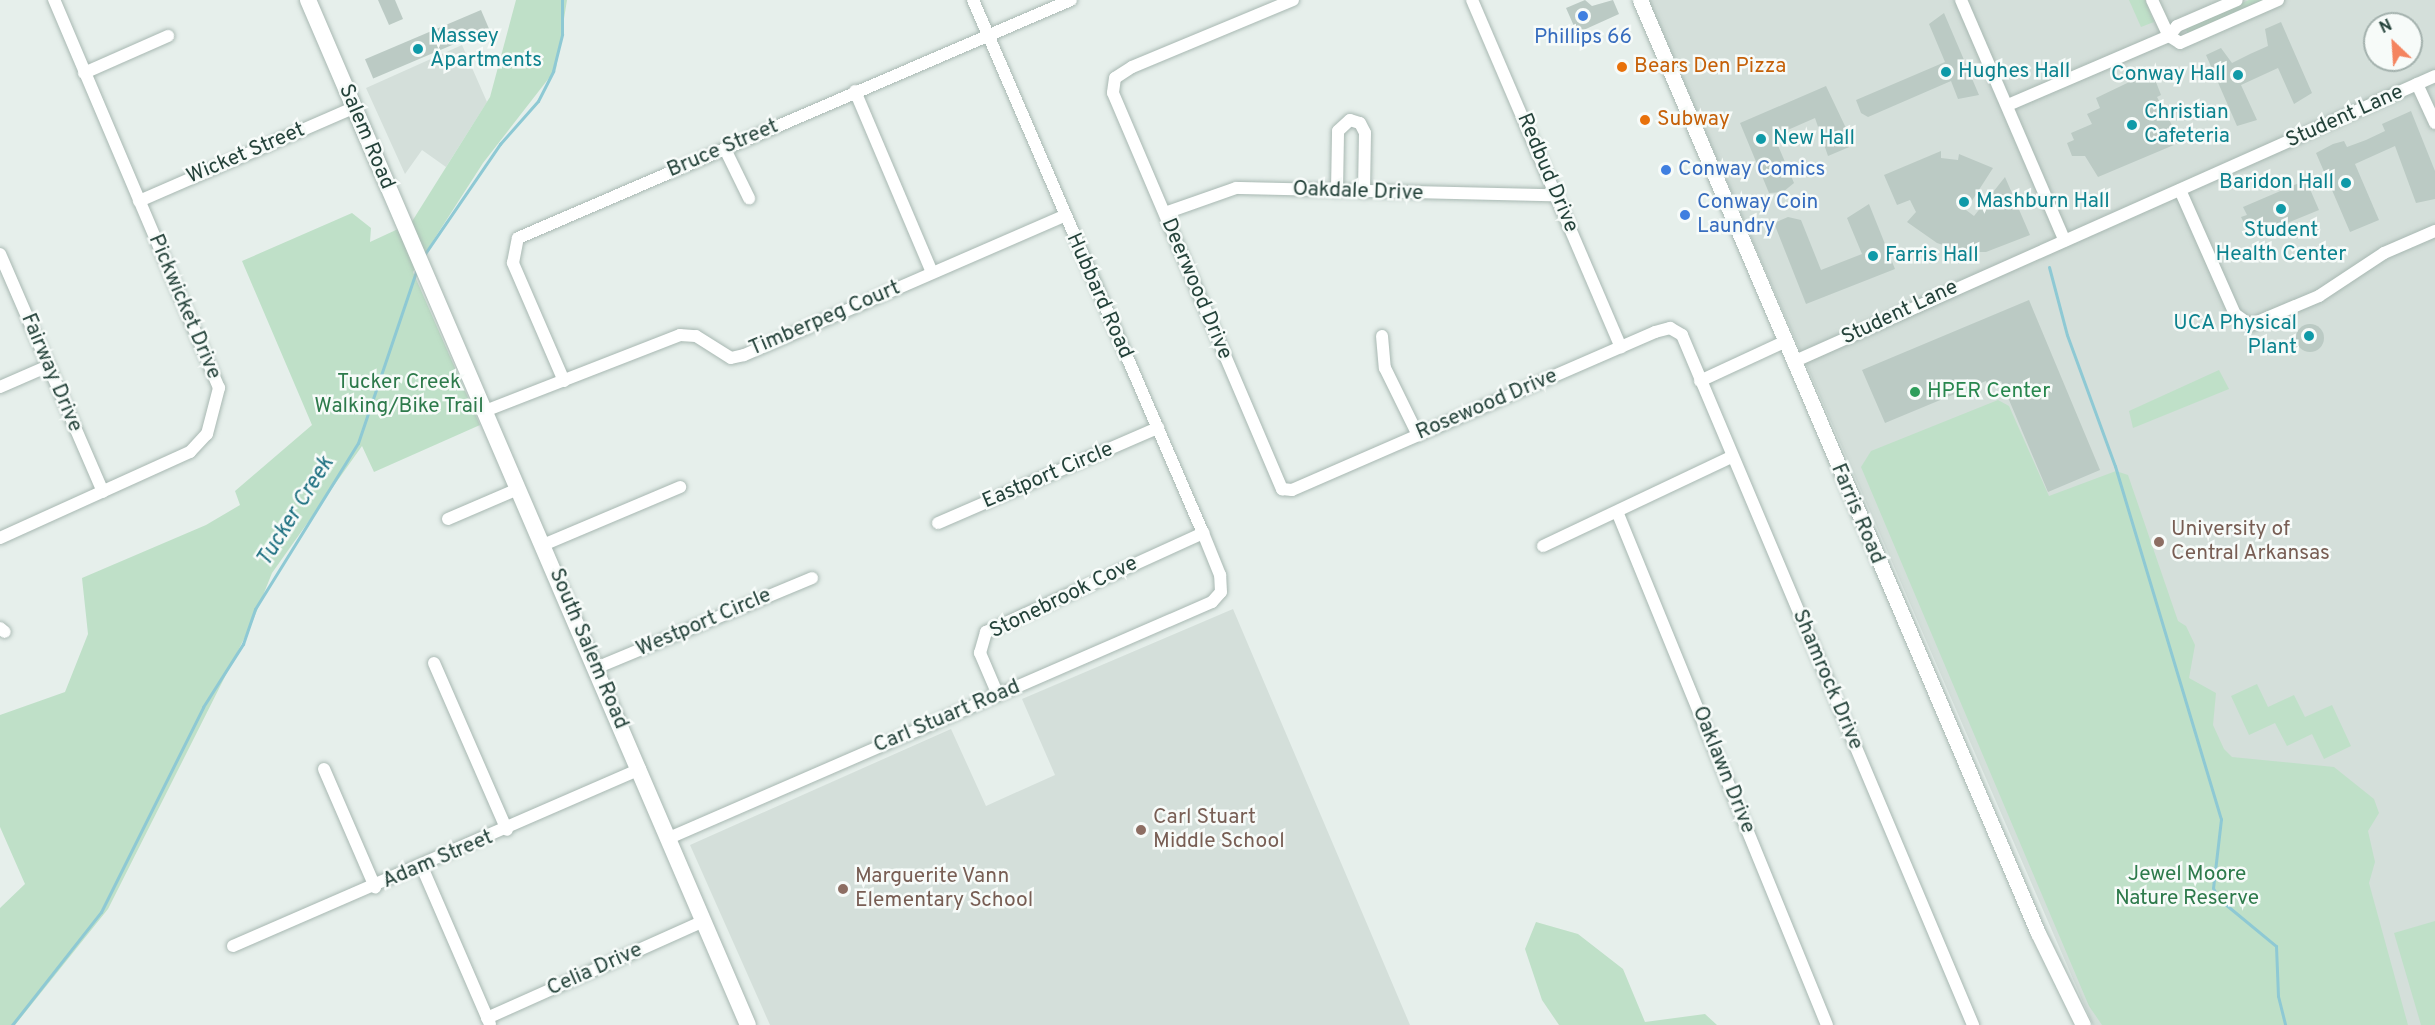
<!DOCTYPE html>
<html>
<head>
<meta charset="utf-8">
<style>
  body { margin:0 }
  #map { position:relative; width:2435px; height:1025px; overflow:hidden; background:#e6efeb; font-family:Overpass,sans-serif }
  div>[style] { position:absolute }
  [style*='--x'] { left:calc(var(--x)*1px); top:calc(var(--y)*1px); width:calc(var(--w)*1px); rotate:calc(var(--a)*1deg) }
  .built>* { inset:0; background:#d4dfda }
  .green>* { inset:0; background:#bfe0c8 }
  .stream>* { height:3px; margin:-1.5px; padding:0 1.5px; transform-origin:1.5px; border-radius:1.5px; background:#8ec9d4 }
  .building>* { inset:0; background:#bbcac4; transform-origin:0 0 }
  .round { border-radius:50% }
  .roads { filter:drop-shadow(0 0 2px #a8b8b2) drop-shadow(0 0 2px #a8b8b2) }
  .minor>* { height:12px; margin:-6px; padding:0 6px; transform-origin:6px; border-radius:6px; background:#fff }
  .tertiary>* { height:15px; margin:-7.5px; padding:0 7.5px; transform-origin:7.5px; border-radius:7.5px; background:#fff }
  .secondary>* { height:16px; margin:-8px; padding:0 8px; transform-origin:8px; border-radius:8px; background:#fff }
  .dots>* { width:16px; height:16px; translate:-50% -50%; box-sizing:border-box; border:3px solid #f7fbf9; border-radius:50% }
  span { translate:-50% -50%; white-space:nowrap; text-align:center; line-height:1.15; -webkit-text-stroke:5px #f7fbf9; paint-order:stroke }
  .culture-label { font-size:21px; color:#0d838f }
  .left { translate:0 -50%; text-align:left }
  .right { translate:-100% -50%; text-align:right }
  .shop-label { font-size:21px; color:#366cbe }
  .food-label { font-size:21px; color:#c56008 }
  .street-label { font-size:21px; color:#24423a }
  .park-label { font-size:21px; color:#2d7a4b }
  .leisure-label { font-size:21px; color:#27864d }
  .education-label { font-size:21px; color:#785e54 }
  .water-label { font-size:22px; color:#1c6f80; font-style:italic }
  .north { position:absolute; left:2363px; top:12px; width:60px; height:60px; box-sizing:border-box; background:#f7fbf9; border:2px solid #a3b1ad; border-radius:50%; rotate:335deg; font-size:16px; font-weight:700; line-height:24px; text-align:center; color:#24423a }
  .north::after { content:''; display:block; margin:auto; width:21px; height:27px; background:#f4845f; clip-path:polygon(50% 0,100% 100%,50% 72%,0 100%) }
</style>
</head>
<body>
<div id="map">
  <div class="built">
    <div style="clip-path:polygon(evenodd,1648px 0,2435px 0,2435px 1025px,2093px 1025px,1648px 0,2375px 24px,2411px 24px,2411px 60px,2375px 60px,2375px 24px)"></div>
    <div style="clip-path:polygon(462px 45px,487px 102px,446px 167px,422px 150px,405px 174px,366px 88px)"></div>
    <div style="clip-path:polygon(1233px 609px,1410px 1025px,770px 1025px,690px 845px,951px 729px,986px 806px,1055px 775px,1022px 699px)"></div>
  </div>
  <div class="green">
    <div style="clip-path:polygon(516px 0,567px 0,556px 69px,483px 163px,413px 272px,480px 425px,374px 472px,362px 446px,272px 573px,252px 623px,108px 909px,15px 1025px,0 1025px,0 908px,25px 884px,0 827px,0 715px,65px 692px,88px 634px,82px 578px,206px 525px,240px 505px,235px 491px,312px 425px,242px 261px,352px 213px,371px 228px,370px 242px,411px 223px,490px 97px)"></div>
    <div style="clip-path:polygon(2129px 0,2145px 0,2154px 22px,2141px 27px)"></div>
    <div style="clip-path:polygon(2249px 0,2268px 0,2189px 36px,2185px 28px)"></div>
    <div style="clip-path:polygon(2219px 370px,2229px 389px,2133px 428px,2129px 411px)"></div>
    <div style="clip-path:polygon(1998px 400px,2009px 406px,2049px 496px,2116px 471px,2128px 475px,2178px 621px,2186px 626px,2195px 645px,2189px 678px,2216px 693px,2213px 725px,2224px 749px,2232px 757px,2334px 767px,2374px 799px,2379px 813px,2368px 831px,2375px 862px,2369px 883px,2408px 1025px,2102px 1025px,2089px 1006px,1861px 467px,1871px 451px)"></div>
    <div style="clip-path:polygon(2257px 684px,2268px 707px,2294px 695px,2305px 717px,2332px 705px,2351px 746px,2324px 759px,2312px 734px,2287px 746px,2275px 723px,2249px 735px,2231px 696px)"></div>
    <div style="clip-path:polygon(2435px 921px,2435px 1025px,2421px 1025px,2394px 933px)"></div>
    <div style="clip-path:polygon(1536px 922px,1578px 934px,1623px 969px,1645px 1022px,1705px 1014px,1717px 1025px,1559px 1025px,1542px 1000px,1525px 949px)"></div>
  </div>
  <div class="stream">
    <div style="--x:424;--y:255;--w:135;--a:-55.6"></div>
    <div style="--x:500;--y:144;--w:57;--a:-48.5"></div>
    <div style="--x:538;--y:101;--w:34;--a:-63"></div>
    <div style="--x:553;--y:71;--w:38;--a:-76"></div>
    <div style="--x:562;--y:34;--w:34;--a:-90"></div>
    <div style="--x:2049;--y:267;--w:70;--a:75.2"></div>
    <div style="--x:2067;--y:335;--w:140;--a:69.9"></div>
    <div style="--x:2115;--y:466;--w:369;--a:73.3"></div>
    <div style="--x:2221;--y:819;--w:69;--a:96.6"></div>
    <div style="--x:2213;--y:888;--w:13;--a:61"></div>
    <div style="--x:2219;--y:899;--w:74;--a:39.5"></div>
    <div style="--x:2276;--y:946;--w:50;--a:87.7"></div>
    <div style="--x:2278;--y:996;--w:30;--a:76"></div>
    <div style="--x:12;--y:1025;--w:144;--a:-51.8"></div>
    <div style="--x:101;--y:912;--w:229;--a:-63.5"></div>
    <div style="--x:203;--y:707;--w:75;--a:-57.6"></div>
    <div style="--x:243;--y:644;--w:37;--a:-71"></div>
    <div style="--x:255;--y:609;--w:195;--a:-58.2"></div>
    <div style="--x:358;--y:443;--w:184;--a:-71.3"></div>
  </div>
  <div class="building">
    <div style="clip-path:polygon(378px 0,395px 0,403px 19px,389px 25px)"></div>
    <div style="clip-path:polygon(1585px 0,1592px 6px,1613px 0,1619px 14px,1577px 33px,1566px 8px)"></div>
    <div style="left:481px;top:10px;width:21px;height:126px;rotate:67deg"></div>
    <div style="clip-path:polygon(1944px 13px,1979px 95px,1958px 99px,1951px 81px,1868px 117px,1861px 113px,1856px 100px,1945px 62px,1929px 24px)"></div>
    <div style="clip-path:polygon(2281px 22px,2312px 93px,2294px 104px,2278px 68px,2241px 85px,2257px 120px,2237px 126px,2206px 55px,2221px 48px,2232px 63px,2250px 54px,2268px 46px,2265px 29px)"></div>
    <div style="clip-path:polygon(2146px 74px,2156px 82px,2161px 95px,2157px 97px,2181px 142px,2098px 177px,2085px 156px,2072px 156px,2067px 143px,2074px 140px,2071px 133px,2092px 124px,2087px 114px,2100px 108px,2096px 98px)"></div>
    <div style="clip-path:polygon(1826px 86px,1854px 145px,1828px 156px,1815px 118px,1774px 136px,1794px 183px,1783px 192px,1769px 193px,1740px 123px)"></div>
    <div style="clip-path:polygon(2411px 111px,2435px 171px,2435px 199px,2416px 203px,2395px 146px,2355px 164px,2379px 220px,2350px 232px,2316px 153px,2333px 144px,2344px 141px,2347px 147px,2366px 140px,2385px 131px,2382px 124px)"></div>
    <div style="clip-path:polygon(1941px 151px,1941px 158px,1958px 160px,1959px 154px,1993px 168px,1966px 210px,1974px 216px,2005px 177px,2030px 235px,1986px 252px,1964px 252px,1937px 243px,1907px 222px,1916px 212px,1910px 200px,1897px 205px,1884px 175px)"></div>
    <div style="clip-path:polygon(2306px 180px,2319px 210px,2256px 236px,2252px 229px,2248px 231px,2241px 217px,2247px 215px,2243px 207px)"></div>
    <div style="clip-path:polygon(1869px 204px,1895px 269px,1806px 304px,1774px 223px,1788px 217px,1801px 220px,1821px 270px,1862px 254px,1847px 218px)"></div>
    <div style="clip-path:polygon(2029px 300px,2100px 470px,2048px 492px,2001px 381px,1988px 386px,1986px 381px,1885px 423px,1862px 370px)"></div>
    <div class="round" style="left:2296px;top:324px;width:28px;height:28px"></div>
  </div>
  <div class="roads">
    <div class="minor">
      <div style="--x:1293;--y:0;--w:174;--a:157.4"></div>
      <div style="--x:1132;--y:67;--w:20;--a:147"></div>
      <div style="--x:1115;--y:78;--w:15;--a:98"></div>
      <div style="--x:1113;--y:93;--w:431;--a:66.9"></div>
      <div style="--x:1282;--y:489;--w:10;--a:6"></div>
      <div style="--x:1292;--y:490;--w:396;--a:-23.5"></div>
      <div style="--x:1655;--y:332;--w:16;--a:-15"></div>
      <div style="--x:1670;--y:328;--w:14;--a:30"></div>
      <div style="--x:1682;--y:335;--w:749;--a:67.13"></div>
      <div style="--x:1472;--y:0;--w:378;--a:66.8"></div>
      <div style="--x:1961;--y:0;--w:262;--a:66.7"></div>
      <div style="--x:2152;--y:0;--w:40;--a:65"></div>
      <div style="--x:2169;--y:36;--w:13;--a:32"></div>
      <div style="--x:2180;--y:43;--w:107;--a:-23.7"></div>
      <div style="--x:84;--y:73;--w:92;--a:-23.8"></div>
      <div style="--x:2417;--y:84;--w:43;--a:65.2"></div>
      <div style="--x:855;--y:91;--w:197;--a:67"></div>
      <div style="--x:2008;--y:105;--w:175;--a:-23.2"></div>
      <div style="--x:2169;--y:36;--w:13;--a:-51"></div>
      <div style="--x:2177;--y:26;--w:65;--a:-23.4"></div>
      <div style="--x:725;--y:149;--w:55;--a:63.9"></div>
      <div style="--x:2180;--y:190;--w:136;--a:66.1"></div>
      <div style="--x:2235;--y:314;--w:19;--a:36"></div>
      <div style="--x:2250;--y:325;--w:75;--a:-22.8"></div>
      <div style="--x:2319;--y:296;--w:78;--a:-33.5"></div>
      <div style="--x:2384;--y:253;--w:56;--a:-23.3"></div>
      <div style="--x:1337;--y:191;--w:60;--a:-89"></div>
      <div style="--x:1338;--y:131;--w:16;--a:-43"></div>
      <div style="--x:1350;--y:120;--w:10;--a:17"></div>
      <div style="--x:1360;--y:123;--w:11;--a:63"></div>
      <div style="--x:1365;--y:133;--w:59;--a:91"></div>
      <div style="--x:139;--y:201;--w:233;--a:-23.5"></div>
      <div style="--x:1165;--y:213;--w:75;--a:-19.4"></div>
      <div style="--x:1236;--y:188;--w:320;--a:1.3"></div>
      <div style="--x:0;--y:254;--w:259;--a:66.6"></div>
      <div style="--x:1382;--y:336;--w:32;--a:85"></div>
      <div style="--x:1385;--y:368;--w:75;--a:63.8"></div>
      <div style="--x:1793;--y:362;--w:703;--a:-24.01"></div>
      <div style="--x:564;--y:381;--w:129;--a:-113.4"></div>
      <div style="--x:513;--y:263;--w:25;--a:-79"></div>
      <div style="--x:518;--y:238;--w:602;--a:-23.29"></div>
      <div style="--x:1700;--y:381;--w:95;--a:-24.9"></div>
      <div style="--x:0;--y:387;--w:52;--a:-23.6"></div>
      <div style="--x:485;--y:411;--w:209;--a:-21.3"></div>
      <div style="--x:680;--y:335;--w:16;--a:4"></div>
      <div style="--x:696;--y:336;--w:41;--a:32.2"></div>
      <div style="--x:731;--y:358;--w:13;--a:-13"></div>
      <div style="--x:744;--y:355;--w:349;--a:-23.5"></div>
      <div style="--x:1618;--y:514;--w:552;--a:67.76"></div>
      <div style="--x:448;--y:519;--w:76;--a:-23.2"></div>
      <div style="--x:938;--y:523;--w:240;--a:-23.4"></div>
      <div style="--x:0;--y:538;--w:209;--a:-24.4"></div>
      <div style="--x:190;--y:452;--w:25;--a:-47"></div>
      <div style="--x:207;--y:434;--w:48;--a:-75.4"></div>
      <div style="--x:219;--y:388;--w:422;--a:-113"></div>
      <div style="--x:543;--y:545;--w:149;--a:-22.9"></div>
      <div style="--x:1543;--y:546;--w:208;--a:-25.3"></div>
      <div style="--x:0;--y:628;--w:6;--a:39"></div>
      <div style="--x:434;--y:663;--w:182;--a:66.4"></div>
      <div style="--x:596;--y:668;--w:234;--a:-22.6"></div>
      <div style="--x:998;--y:695;--w:46;--a:-113.2"></div>
      <div style="--x:980;--y:653;--w:22;--a:-74"></div>
      <div style="--x:986;--y:632;--w:239;--a:-24.5"></div>
      <div style="--x:324;--y:769;--w:129;--a:66.6"></div>
      <div style="--x:669;--y:838;--w:592;--a:-23.49"></div>
      <div style="--x:1212;--y:602;--w:13;--a:-48"></div>
      <div style="--x:1221;--y:592;--w:17;--a:-93"></div>
      <div style="--x:1220;--y:575;--w:45;--a:-112"></div>
      <div style="--x:1203;--y:533;--w:581;--a:-113.34"></div>
      <div style="--x:422;--y:867;--w:171;--a:66.6"></div>
      <div style="--x:233;--y:946;--w:444;--a:-23.5"></div>
      <div style="--x:487;--y:1018;--w:238;--a:-24.1"></div>
    </div>
    <div class="tertiary">
      <div style="--x:1640;--y:0;--w:1014;--a:66.9"></div>
      <div style="--x:2038;--y:933;--w:102;--a:63.9"></div>
    </div>
    <div class="secondary">
      <div style="--x:308;--y:0;--w:1115;--a:66.77"></div>
    </div>
  </div>
  <div class="dots">
    <div style="left:1583px;top:16px;background:#3f7fe0"></div>
    <div style="left:418px;top:49px;background:#0f9aa8"></div>
    <div style="left:1622px;top:67px;background:#e8710a"></div>
    <div style="left:1946px;top:72px;background:#0f9aa8"></div>
    <div style="left:2238px;top:75px;background:#0f9aa8"></div>
    <div style="left:1645px;top:120px;background:#e8710a"></div>
    <div style="left:2132px;top:125px;background:#0f9aa8"></div>
    <div style="left:1761px;top:139px;background:#0f9aa8"></div>
    <div style="left:1666px;top:170px;background:#3f7fe0"></div>
    <div style="left:2346px;top:183px;background:#0f9aa8"></div>
    <div style="left:1964px;top:202px;background:#0f9aa8"></div>
    <div style="left:2281px;top:209px;background:#0f9aa8"></div>
    <div style="left:1685px;top:215px;background:#3f7fe0"></div>
    <div style="left:1873px;top:256px;background:#0f9aa8"></div>
    <div style="left:2309px;top:336px;background:#0f9aa8"></div>
    <div style="left:1915px;top:392px;background:#2e9e5b"></div>
    <div style="left:2159px;top:542px;background:#8d6e63"></div>
    <div style="left:1141px;top:830px;background:#8d6e63"></div>
    <div style="left:843px;top:889px;background:#8d6e63"></div>
  </div>
  <div class="culture-label">
    <span class="left" style="left:430px;top:49px">Massey<br>Apartments</span>
    <span class="left" style="left:1958px;top:72px">Hughes Hall</span>
    <span class="right" style="left:2226px;top:75px">Conway Hall</span>
    <span class="left" style="left:2144px;top:125px">Christian<br>Cafeteria</span>
    <span class="left" style="left:1773px;top:139px">New Hall</span>
    <span class="right" style="left:2334px;top:183px">Baridon Hall</span>
    <span class="left" style="left:1976px;top:202px">Mashburn Hall</span>
    <span style="left:2281px;top:243px">Student<br>Health Center</span>
    <span class="left" style="left:1885px;top:256px">Farris Hall</span>
    <span class="right" style="left:2297px;top:336px">UCA Physical<br>Plant</span>
  </div>
  <div class="shop-label">
    <span style="left:1583px;top:38px">Phillips 66</span>
    <span class="left" style="left:1678px;top:170px">Conway Comics</span>
    <span class="left" style="left:1697px;top:215px">Conway Coin<br>Laundry</span>
  </div>
  <div class="food-label">
    <span class="left" style="left:1634px;top:67px">Bears Den Pizza</span>
    <span class="left" style="left:1657px;top:120px">Subway</span>
  </div>
  <div class="street-label">
    <span style="left:2345px;top:117px;rotate:-24deg">Student Lane</span>
    <span style="left:366px;top:137px;rotate:67deg">Salem Road</span>
    <span style="left:723px;top:149px;rotate:-23deg">Bruce Street</span>
    <span style="left:246px;top:154px;rotate:-23deg">Wicket Street</span>
    <span style="left:1547px;top:173px;rotate:67deg">Redbud Drive</span>
    <span style="left:1358px;top:192px;rotate:2deg">Oakdale Drive</span>
    <span style="left:1196px;top:289px;rotate:67deg">Deerwood Drive</span>
    <span style="left:1099px;top:296px;rotate:66deg">Hubbard Road</span>
    <span style="left:184px;top:307px;rotate:67deg">Pickwicket Drive</span>
    <span style="left:1900px;top:313px;rotate:-25deg">Student Lane</span>
    <span style="left:825px;top:319px;rotate:-23deg">Timberpeg Court</span>
    <span style="left:51px;top:373px;rotate:67deg">Fairway Drive</span>
    <span style="left:1487px;top:405px;rotate:-23deg">Rosewood Drive</span>
    <span style="left:1048px;top:476px;rotate:-23deg">Eastport Circle</span>
    <span style="left:1857px;top:514px;rotate:67deg">Farris Road</span>
    <span style="left:1064px;top:598px;rotate:-26deg">Stonebrook Cove</span>
    <span style="left:704px;top:623px;rotate:-23deg">Westport Circle</span>
    <span style="left:588px;top:649px;rotate:67deg">South Salem Road</span>
    <span style="left:1827px;top:680px;rotate:67deg">Shamrock Drive</span>
    <span style="left:947px;top:717px;rotate:-23deg">Carl Stuart Road</span>
    <span style="left:1723px;top:770px;rotate:68deg">Oaklawn Drive</span>
    <span style="left:438px;top:860px;rotate:-23deg">Adam Street</span>
    <span style="left:595px;top:970px;rotate:-24deg">Celia Drive</span>
  </div>
  <div class="park-label">
    <span style="left:399px;top:395px">Tucker Creek<br>Walking/Bike Trail</span>
    <span style="left:2187px;top:887px">Jewel Moore<br>Nature Reserve</span>
  </div>
  <div class="leisure-label">
    <span class="left" style="left:1927px;top:392px">HPER Center</span>
  </div>
  <div class="education-label">
    <span class="left" style="left:2171px;top:542px">University of<br>Central Arkansas</span>
    <span class="left" style="left:1153px;top:830px">Carl Stuart<br>Middle School</span>
    <span class="left" style="left:855px;top:889px">Marguerite Vann<br>Elementary School</span>
  </div>
  <div class="water-label">
    <span style="left:296px;top:512px;rotate:-58deg">Tucker Creek</span>
  </div>
  <div class="north">N</div>
</div>
</body>
</html>
